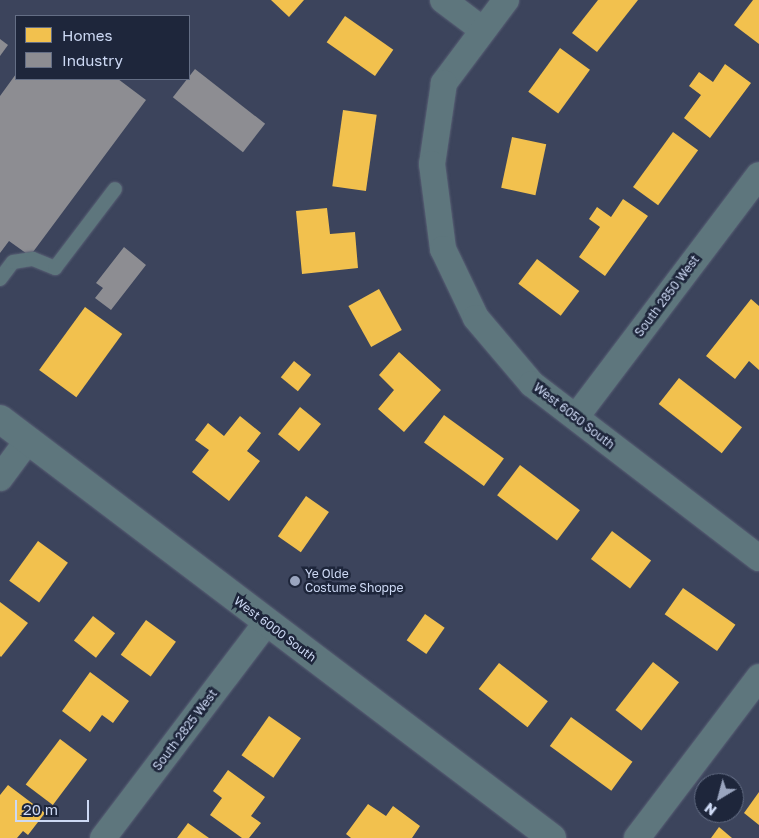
<!DOCTYPE html>
<html>
<head>
<meta charset="utf-8">
<style>
  body { margin:0 }
  #map { position:relative; width:759px; height:838px; overflow:hidden; background:#3c445c; font-family:"Golos Text",sans-serif }
  div>[style] { position:absolute }
  [style*='--x'] { left:calc(var(--x)*1px); top:calc(var(--y)*1px); width:calc(var(--w)*1px); rotate:calc(var(--a)*1deg) }
  .homes>* { inset:0; background:#f2c14e; transform-origin:0 0 }
  .industry>* { inset:0; background:#8d8d92; transform-origin:0 0 }
  .roads { filter:drop-shadow(0 0 1px #596075) drop-shadow(0 0 1px #596075) }
  .service>* { height:14px; margin:-7px; padding:0 7px; transform-origin:7px; border-radius:7px; background:#5e767d }
  .minor>* { height:26px; margin:-13px; padding:0 13px; transform-origin:13px; border-radius:13px; background:#5e767d }
  .tertiary>* { height:28px; margin:-14px; padding:0 14px; transform-origin:14px; border-radius:14px; background:#5e767d }
  .dots>* { width:14px; height:14px; translate:-50% -50%; box-sizing:border-box; border:2px solid #1e263b; border-radius:50% }
  span { translate:-50% -50%; white-space:nowrap; text-align:center; line-height:1.15; -webkit-text-stroke:5px #1e263b; paint-order:stroke }
  .street-label { font-size:12px; color:#cdd9f4 }
  .poi-label { font-size:12px; color:#cdd9f4 }
  .left { translate:0 -50%; text-align:left }
  .legend { position:absolute; left:15px; top:15px; width:175px; height:65px; box-sizing:border-box; background:#1e263b; border:1px solid #646e85; margin:0; padding:6px 9px; list-style:none; font-size:15px; color:#cdd9f4 }
  .legend li { display:flex; align-items:center; gap:10px; height:25px }
  .legend b { width:25px; border:1px solid #646e85 }
  .north { position:absolute; left:694px; top:773px; width:50px; height:50px; box-sizing:border-box; background:#1e263b; border:1px solid #646e85; border-radius:50%; rotate:217deg; font-size:14px; font-weight:700; line-height:20px; text-align:center; color:#cdd9f4 }
  .north::after { content:''; display:block; margin:auto; width:18px; height:22px; background:#9aa5bf; clip-path:polygon(50% 0,100% 100%,50% 72%,0 100%) }
  .scale { position:absolute; left:15px; top:800px; width:74px; height:22px; box-sizing:border-box; border:2px solid #cdd9f4; border-top:0; padding-left:6px; font-size:15px; line-height:18px; white-space:nowrap; color:#cdd9f4; -webkit-text-stroke:4px #1e263b; paint-order:stroke }
</style>
</head>
<body>
<div id="map">
  <div class="homes">
    <div style="clip-path:polygon(271px 0,304px 0,289px 17px)"></div>
    <div style="clip-path:polygon(598px 0,638px 0,597px 52px,572px 33px)"></div>
    <div style="clip-path:polygon(753px 0,759px 0,759px 44px,734px 25px)"></div>
    <div style="left:345px;top:16px;width:59px;height:32px;rotate:35deg"></div>
    <div style="left:560px;top:48px;width:37px;height:54px;rotate:36deg"></div>
    <div style="clip-path:polygon(725px 64px,751px 83px,710px 138px,684px 118px,701px 95px,689px 86px,699px 72px,713px 82px)"></div>
    <div style="left:343px;top:110px;width:34px;height:77px;rotate:8deg"></div>
    <div style="left:673px;top:132px;width:31px;height:68px;rotate:36deg"></div>
    <div style="left:512px;top:137px;width:35px;height:52px;rotate:12deg"></div>
    <div style="clip-path:polygon(623px 199px,648px 216px,605px 276px,579px 257px,600px 227px,589px 219px,597px 207px,611px 217px)"></div>
    <div style="clip-path:polygon(327px 208px,330px 234px,355px 232px,358px 268px,302px 274px,296px 211px)"></div>
    <div style="left:537px;top:259px;width:53px;height:31px;rotate:37deg"></div>
    <div style="left:379px;top:289px;width:47px;height:35px;rotate:61deg"></div>
    <div style="clip-path:polygon(751px 299px,759px 306px,759px 370px,749px 361px,735px 379px,706px 356px)"></div>
    <div style="left:85px;top:307px;width:46px;height:78px;rotate:36deg"></div>
    <div style="clip-path:polygon(399px 352px,441px 390px,404px 432px,378px 409px,394px 390px,379px 375px)"></div>
    <div style="left:294px;top:361px;width:22px;height:21px;rotate:39deg"></div>
    <div style="left:679px;top:378px;width:80px;height:33px;rotate:38deg"></div>
    <div style="left:300px;top:407px;width:27px;height:35px;rotate:39deg"></div>
    <div style="left:444px;top:415px;width:74px;height:34px;rotate:36deg"></div>
    <div style="clip-path:polygon(240px 416px,261px 433px,247px 451px,260px 461px,229px 501px,192px 472px,209px 450px,195px 440px,208px 423px,224px 436px)"></div>
    <div style="left:520px;top:465px;width:75px;height:38px;rotate:37deg"></div>
    <div style="left:306px;top:496px;width:28px;height:49px;rotate:35deg"></div>
    <div style="left:612px;top:531px;width:49px;height:35px;rotate:37deg"></div>
    <div style="left:38px;top:541px;width:37px;height:49px;rotate:36deg"></div>
    <div style="left:683px;top:588px;width:64px;height:32px;rotate:35deg"></div>
    <div style="clip-path:polygon(0 602px,28px 623px,1px 657px,0 656px)"></div>
    <div style="left:425px;top:614px;width:24px;height:32px;rotate:35deg"></div>
    <div style="left:93px;top:616px;width:28px;height:31px;rotate:38deg"></div>
    <div style="left:146px;top:620px;width:37px;height:43px;rotate:36deg"></div>
    <div style="left:653px;top:662px;width:33px;height:61px;rotate:38deg"></div>
    <div style="left:499px;top:663px;width:62px;height:33px;rotate:38deg"></div>
    <div style="clip-path:polygon(90px 672px,129px 701px,113px 723px,102px 715px,90px 732px,62px 711px)"></div>
    <div style="left:269px;top:716px;width:39px;height:48px;rotate:35deg"></div>
    <div style="left:571px;top:717px;width:76px;height:36px;rotate:36deg"></div>
    <div style="left:60px;top:739px;width:34px;height:57px;rotate:37deg"></div>
    <div style="clip-path:polygon(228px 770px,265px 797px,251px 816px,261px 823px,249px 838px,242px 838px,210px 815px,222px 798px,213px 791px)"></div>
    <div style="clip-path:polygon(8px 785px,45px 813px,28px 835px,23px 831px,17px 838px,0 838px,0 795px)"></div>
    <div style="clip-path:polygon(759px 792px,759px 825px,744px 813px)"></div>
    <div style="clip-path:polygon(368px 804px,386px 816px,393px 806px,420px 826px,412px 838px,351px 838px,346px 834px)"></div>
    <div style="clip-path:polygon(188px 823px,209px 838px,177px 838px)"></div>
    <div style="clip-path:polygon(719px 827px,732px 838px,711px 838px)"></div>
  </div>
  <div class="industry">
    <div style="clip-path:polygon(0 39px,8px 45px,0 56px)"></div>
    <div style="left:195px;top:69px;width:89px;height:36px;rotate:38deg"></div>
    <div style="clip-path:polygon(16px 74px,16px 79px,118px 79px,146px 100px,30px 256px,9px 241px,0 253px,0 96px)"></div>
    <div style="clip-path:polygon(124px 247px,146px 265px,111px 310px,95px 298px,103px 288px,96px 283px)"></div>
  </div>
  <div class="roads">
    <div class="service">
      <div style="--x:0;--y:279;--w:21;--a:-53"></div>
      <div style="--x:13;--y:262;--w:20;--a:-9"></div>
      <div style="--x:33;--y:259;--w:24;--a:22"></div>
      <div style="--x:55;--y:268;--w:99;--a:-52.8"></div>
    </div>
    <div class="minor">
      <div style="--x:443;--y:0;--w:50;--a:36.9"></div>
      <div style="--x:506;--y:0;--w:104;--a:126.8"></div>
      <div style="--x:444;--y:83;--w:82;--a:98.4"></div>
      <div style="--x:432;--y:164;--w:86;--a:82.6"></div>
      <div style="--x:443;--y:249;--w:76;--a:64.4"></div>
      <div style="--x:476;--y:318;--w:87;--a:49.7"></div>
      <div style="--x:532;--y:384;--w:286;--a:37.5"></div>
      <div style="--x:576;--y:417;--w:303;--a:-52.9"></div>
      <div style="--x:0;--y:478;--w:47;--a:-53.6"></div>
      <div style="--x:103;--y:838;--w:270;--a:-52.8"></div>
      <div style="--x:637;--y:838;--w:202;--a:-52.8"></div>
    </div>
    <div class="tertiary">
      <div style="--x:0;--y:419;--w:693;--a:37.2"></div>
    </div>
  </div>
  <div class="dots">
    <div style="left:295px;top:581px;background:#9aa5bf"></div>
  </div>
  <div class="street-label">
    <span style="left:667px;top:296px;rotate:-53deg">South 2850 West</span>
    <span style="left:574px;top:416px;rotate:38deg">West 6050 South</span>
    <span style="left:275px;top:629px;rotate:37deg">West 6000 South</span>
    <span style="left:185px;top:730px;rotate:-53deg">South 2825 West</span>
  </div>
  <div class="poi-label">
    <span class="left" style="left:305px;top:581px">Ye Olde<br>Costume Shoppe</span>
  </div>
  <ul class="legend">
  <li><b style="height:14px;background:#f2c14e"></b>Homes</li>
  <li><b style="height:14px;background:#8d8d92"></b>Industry</li>
  </ul>
  <div class="north">N</div>
  <div class="scale">20 m</div>
</div>
</body>
</html>
